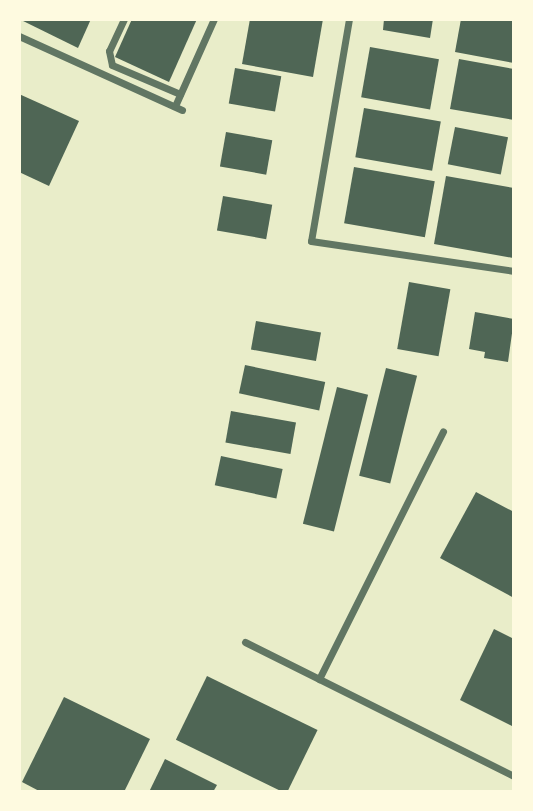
<!DOCTYPE html>
<html>
<head>
<meta charset="utf-8">
<style>
  body { margin:0 }
  #map { position:relative; width:533px; height:811px; overflow:hidden; background:#e9edc9; font-family:"Noto Serif",serif }
  div>[style] { position:absolute }
  [style*='--x'] { left:calc(var(--x)*1px); top:calc(var(--y)*1px); width:calc(var(--w)*1px); rotate:calc(var(--a)*1deg) }
  .building>* { inset:0; background:#4f6655; transform-origin:0 0 }
  .minor>* { height:7px; margin:-3.5px; padding:0 3.5px; transform-origin:3.5px; border-radius:3.5px; background:#617663 }
  span { translate:-50% -50%; white-space:nowrap; text-align:center; line-height:1.15; -webkit-text-stroke:7px #fefae0; paint-order:stroke }
  .frame { position:absolute; inset:0; border:21px solid #fefae0; pointer-events:none }
</style>
</head>
<body>
<div id="map">
  <div class="building">
    <div style="clip-path:polygon(19px 19px,91px 19px,78px 48px)"></div>
    <div style="clip-path:polygon(132px 19px,197px 19px,169px 82px,115px 57px)"></div>
    <div style="clip-path:polygon(250px 19px,323px 19px,313px 77px,242px 64px)"></div>
    <div style="clip-path:polygon(384px 19px,433px 19px,430px 38px,383px 30px)"></div>
    <div style="clip-path:polygon(461px 19px,514px 19px,514px 63px,455px 52px)"></div>
    <div style="left:370px;top:47px;width:70px;height:51px;rotate:10deg"></div>
    <div style="clip-path:polygon(459px 59px,514px 69px,514px 120px,450px 109px)"></div>
    <div style="left:235px;top:68px;width:47px;height:36px;rotate:10deg"></div>
    <div style="clip-path:polygon(19px 94px,79px 121px,49px 186px,19px 172px)"></div>
    <div style="left:364px;top:108px;width:78px;height:50px;rotate:10deg"></div>
    <div style="left:455px;top:127px;width:54px;height:38px;rotate:11deg"></div>
    <div style="left:226px;top:132px;width:47px;height:35px;rotate:10deg"></div>
    <div style="left:354px;top:167px;width:82px;height:57px;rotate:10deg"></div>
    <div style="clip-path:polygon(446px 176px,514px 188px,513px 258px,434px 244px)"></div>
    <div style="left:223px;top:196px;width:50px;height:35px;rotate:10deg"></div>
    <div style="left:409px;top:282px;width:42px;height:68px;rotate:10deg"></div>
    <div style="clip-path:polygon(475px 312px,514px 319px,508px 362px,484px 358px,485px 352px,469px 349px)"></div>
    <div style="left:256px;top:321px;width:66px;height:29px;rotate:10deg"></div>
    <div style="left:245px;top:365px;width:82px;height:29px;rotate:12deg"></div>
    <div style="left:386px;top:368px;width:32px;height:111px;rotate:14deg"></div>
    <div style="left:337px;top:387px;width:32px;height:141px;rotate:14deg"></div>
    <div style="left:231px;top:411px;width:66px;height:32px;rotate:10deg"></div>
    <div style="left:221px;top:456px;width:63px;height:30px;rotate:12deg"></div>
    <div style="clip-path:polygon(476px 492px,514px 512px,514px 598px,440px 558px)"></div>
    <div style="clip-path:polygon(494px 629px,514px 639px,514px 727px,460px 700px)"></div>
    <div style="left:207px;top:676px;width:123px;height:71px;rotate:26deg"></div>
    <div style="clip-path:polygon(64px 697px,150px 739px,124px 792px,41px 792px,22px 782px)"></div>
    <div style="clip-path:polygon(165px 759px,217px 785px,213px 792px,149px 792px)"></div>
  </div>
  <div class="minor">
    <div style="--x:124;--y:19;--w:35;--a:115"></div>
    <div style="--x:109;--y:51;--w:14;--a:78"></div>
    <div style="--x:112;--y:65;--w:74;--a:23.1"></div>
    <div style="--x:349;--y:19;--w:225;--a:99.7"></div>
    <div style="--x:311;--y:241;--w:205;--a:8.4"></div>
    <div style="--x:19;--y:36;--w:179;--a:24.4"></div>
    <div style="--x:175;--y:106;--w:95;--a:-65.9"></div>
    <div style="--x:245;--y:642;--w:301;--a:26.5"></div>
    <div style="--x:319;--y:679;--w:277;--a:-63.4"></div>
  </div>
  <div class="frame"></div>
</div>
</body>
</html>
